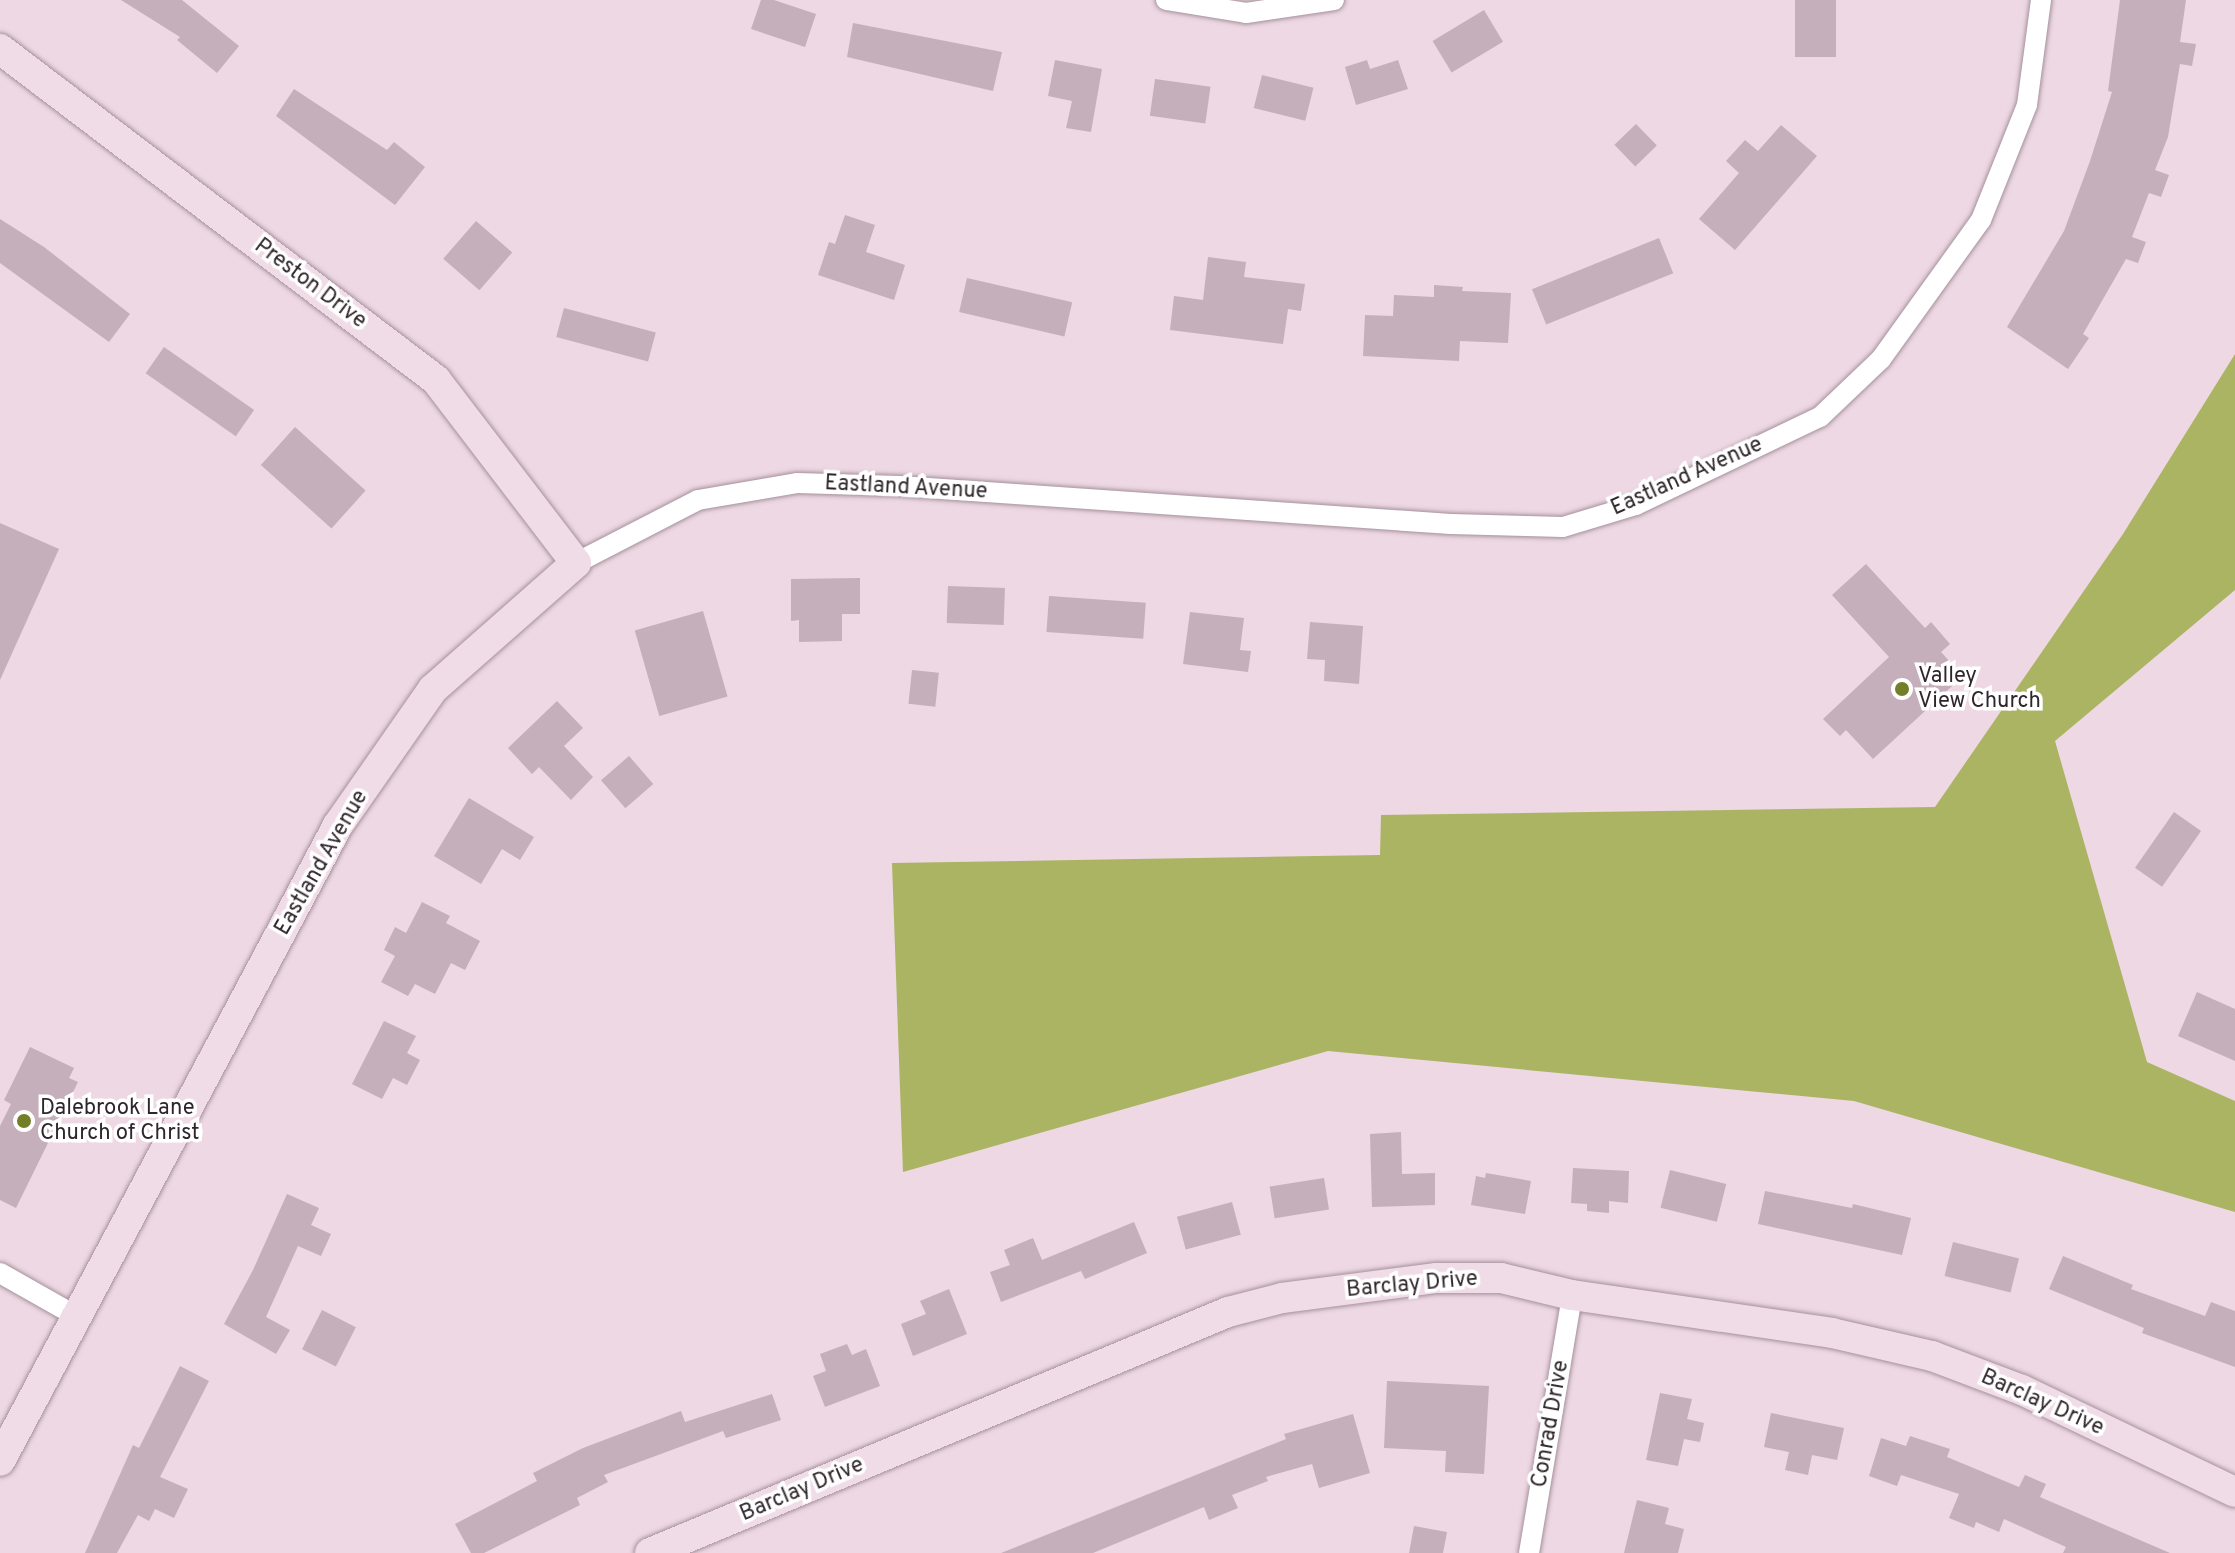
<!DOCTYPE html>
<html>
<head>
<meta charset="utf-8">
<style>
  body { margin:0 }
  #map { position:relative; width:2235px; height:1553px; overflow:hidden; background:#edd8e3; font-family:Overpass,sans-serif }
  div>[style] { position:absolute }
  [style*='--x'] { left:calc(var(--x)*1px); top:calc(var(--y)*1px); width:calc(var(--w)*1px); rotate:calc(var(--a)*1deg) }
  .forest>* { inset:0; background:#aab463 }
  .building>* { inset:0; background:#c4afba; transform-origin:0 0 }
  .roads { filter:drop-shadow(0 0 2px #a5919c) drop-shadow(0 0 2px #a5919c) }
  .street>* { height:20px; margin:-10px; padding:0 10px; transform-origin:10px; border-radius:10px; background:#fff }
  .secondary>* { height:30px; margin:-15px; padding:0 15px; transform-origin:15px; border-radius:15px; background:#f0dce7 }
  .dots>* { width:22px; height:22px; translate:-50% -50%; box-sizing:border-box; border:4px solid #fff; border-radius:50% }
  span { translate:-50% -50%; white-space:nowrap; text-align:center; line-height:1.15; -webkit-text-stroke:7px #fff; paint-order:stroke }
  .street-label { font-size:22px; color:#2e262a }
  .poi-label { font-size:22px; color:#2e262a }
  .left { translate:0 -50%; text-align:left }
</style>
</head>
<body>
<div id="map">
  <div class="forest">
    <div style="clip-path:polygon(2235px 354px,2235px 590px,2055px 741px,2147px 1062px,2235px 1101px,2235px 1212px,1854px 1101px,1328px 1051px,903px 1172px,892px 863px,1380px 855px,1381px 815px,1935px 807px,2123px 534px)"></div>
  </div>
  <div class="building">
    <div style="clip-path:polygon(121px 0,182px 0,239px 46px,217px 73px,177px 40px,180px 37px)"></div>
    <div style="clip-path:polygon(761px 0,774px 0,816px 14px,805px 47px,751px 29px)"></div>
    <div style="left:1795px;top:0;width:41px;height:57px"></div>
    <div style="clip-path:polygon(2120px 0,2186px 0,2180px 42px,2196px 44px,2192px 66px,2180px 64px,2168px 137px,2155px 170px,2169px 175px,2161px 197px,2149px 193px,2132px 237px,2146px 242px,2138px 263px,2126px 259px,2083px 334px,2089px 338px,2068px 369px,2007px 327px,2064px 231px,2090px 161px,2112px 92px,2108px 91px)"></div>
    <div style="left:1484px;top:10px;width:37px;height:60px;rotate:59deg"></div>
    <div style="clip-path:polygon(853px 23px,1002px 52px,993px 91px,847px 57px)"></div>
    <div style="clip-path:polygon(1055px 60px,1102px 69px,1091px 132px,1066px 128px,1072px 101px,1048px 96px)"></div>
    <div style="clip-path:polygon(1367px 60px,1370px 69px,1398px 60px,1408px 89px,1356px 105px,1345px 67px)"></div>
    <div style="left:1262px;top:75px;width:53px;height:34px;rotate:14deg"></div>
    <div style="left:1155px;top:79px;width:56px;height:37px;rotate:8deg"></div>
    <div style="clip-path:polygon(294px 89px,387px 150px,394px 142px,425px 167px,395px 205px,276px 116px)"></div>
    <div style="left:1636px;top:124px;width:30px;height:30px;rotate:46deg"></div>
    <div style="clip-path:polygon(1781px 125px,1817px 156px,1735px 250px,1699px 219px,1739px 173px,1726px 161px,1745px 140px,1758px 151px)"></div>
    <div style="clip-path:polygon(845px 215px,875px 225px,866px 252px,905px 265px,894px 300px,818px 275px,829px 242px,835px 244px)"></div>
    <div style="clip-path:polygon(0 219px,44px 247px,130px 314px,109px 342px,0 263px)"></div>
    <div style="left:476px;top:221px;width:48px;height:50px;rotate:41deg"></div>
    <div style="left:1659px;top:238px;width:38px;height:137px;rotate:68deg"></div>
    <div style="clip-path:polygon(1208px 257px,1246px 262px,1244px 277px,1305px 284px,1301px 311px,1288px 309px,1283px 344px,1170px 330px,1174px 296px,1203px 300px)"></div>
    <div style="left:967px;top:278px;width:108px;height:35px;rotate:13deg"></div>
    <div style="clip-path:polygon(1434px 285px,1463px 287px,1462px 291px,1511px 293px,1508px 343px,1460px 341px,1459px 361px,1363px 356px,1365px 315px,1393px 316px,1394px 295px,1434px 297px)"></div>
    <div style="left:564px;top:308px;width:95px;height:30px;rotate:15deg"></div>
    <div style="left:164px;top:347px;width:110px;height:32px;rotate:35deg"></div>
    <div style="left:295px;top:427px;width:95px;height:51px;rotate:42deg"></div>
    <div style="clip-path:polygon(0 523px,59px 549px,0 680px)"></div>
    <div style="clip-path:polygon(1866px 564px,1925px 628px,1931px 622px,1950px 644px,1941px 652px,1963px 676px,1873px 759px,1846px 730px,1840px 736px,1823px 719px,1889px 657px,1832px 595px)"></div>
    <div style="clip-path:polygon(860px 578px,860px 614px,842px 614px,842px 641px,799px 642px,799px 620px,791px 621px,791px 579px)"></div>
    <div style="left:948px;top:586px;width:57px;height:37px;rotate:2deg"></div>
    <div style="left:1049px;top:596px;width:97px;height:36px;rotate:4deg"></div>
    <div style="left:703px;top:611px;width:89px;height:71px;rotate:74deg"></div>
    <div style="clip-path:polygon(1190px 612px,1244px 618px,1240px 650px,1251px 651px,1248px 672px,1183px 664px)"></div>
    <div style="clip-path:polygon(1310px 622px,1363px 626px,1359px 684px,1324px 681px,1325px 660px,1307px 659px)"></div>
    <div style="left:912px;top:670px;width:27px;height:34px;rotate:6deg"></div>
    <div style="clip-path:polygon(557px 701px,583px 728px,564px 746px,593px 777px,571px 800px,539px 767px,532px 774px,508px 748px)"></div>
    <div style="left:629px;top:756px;width:37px;height:37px;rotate:49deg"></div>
    <div style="clip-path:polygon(469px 798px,534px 837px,520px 860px,502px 849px,481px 884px,434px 856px)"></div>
    <div style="left:2174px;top:812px;width:33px;height:68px;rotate:35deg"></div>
    <div style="clip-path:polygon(422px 902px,450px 916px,446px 923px,480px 941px,465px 970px,451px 963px,435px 994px,415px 984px,408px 996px,381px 982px,395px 956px,384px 950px,395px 927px,406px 933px)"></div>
    <div style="clip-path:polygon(2197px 992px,2235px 1009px,2235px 1061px,2178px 1036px)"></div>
    <div style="clip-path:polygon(384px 1021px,416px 1036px,407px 1053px,420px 1060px,407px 1085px,393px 1078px,382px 1099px,352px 1084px)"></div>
    <div style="clip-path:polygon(30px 1047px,74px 1068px,69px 1078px,78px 1082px,16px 1208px,0 1200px,0 1126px,11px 1104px,4px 1100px)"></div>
    <div style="clip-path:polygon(1401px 1132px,1402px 1174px,1435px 1173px,1435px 1205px,1372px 1207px,1370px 1134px)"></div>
    <div style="clip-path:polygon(1573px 1168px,1629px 1171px,1628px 1203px,1609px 1201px,1609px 1213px,1587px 1211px,1587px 1204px,1571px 1203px)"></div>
    <div style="left:1670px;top:1170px;width:58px;height:39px;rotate:14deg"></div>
    <div style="clip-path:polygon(1486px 1173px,1531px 1181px,1525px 1214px,1471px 1205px,1476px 1176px,1485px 1178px)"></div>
    <div style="left:1324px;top:1178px;width:32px;height:55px;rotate:81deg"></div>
    <div style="clip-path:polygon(1765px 1191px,1852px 1208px,1853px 1204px,1911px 1218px,1902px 1255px,1758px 1224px)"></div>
    <div style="clip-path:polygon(287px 1194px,319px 1208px,311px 1225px,331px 1234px,321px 1256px,298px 1246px,266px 1317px,290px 1330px,276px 1354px,224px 1324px,253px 1270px)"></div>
    <div style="left:1232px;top:1202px;width:34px;height:57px;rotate:75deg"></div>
    <div style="clip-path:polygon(1134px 1222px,1147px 1253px,1085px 1279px,1081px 1271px,1001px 1302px,990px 1272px,1010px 1265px,1004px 1250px,1033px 1238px,1042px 1260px)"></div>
    <div style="left:1953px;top:1242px;width:68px;height:35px;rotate:14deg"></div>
    <div style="clip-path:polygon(2063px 1256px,2133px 1285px,2131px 1289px,2205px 1316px,2211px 1302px,2235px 1311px,2235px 1367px,2142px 1333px,2144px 1328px,2049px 1289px)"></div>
    <div style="clip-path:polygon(949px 1289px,967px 1334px,913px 1356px,901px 1324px,926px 1314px,920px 1301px)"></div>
    <div style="left:322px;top:1310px;width:38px;height:44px;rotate:27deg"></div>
    <div style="clip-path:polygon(847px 1344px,852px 1355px,866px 1349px,880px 1386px,825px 1407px,813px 1376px,826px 1371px,820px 1354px)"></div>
    <div style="clip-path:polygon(180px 1366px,209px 1381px,160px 1477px,188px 1489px,174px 1518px,155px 1509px,149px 1521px,138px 1515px,117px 1553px,85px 1553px,133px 1445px,139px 1448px)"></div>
    <div style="clip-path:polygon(1387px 1381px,1489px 1386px,1484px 1474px,1445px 1472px,1446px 1451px,1384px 1448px)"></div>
    <div style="clip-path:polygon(1660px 1393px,1692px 1399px,1687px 1419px,1704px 1423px,1700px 1442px,1684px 1439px,1678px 1466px,1646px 1460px)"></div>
    <div style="clip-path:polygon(772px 1394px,781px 1420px,726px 1438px,723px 1431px,604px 1475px,608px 1482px,577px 1498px,580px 1505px,484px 1553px,471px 1553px,455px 1524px,537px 1481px,533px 1473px,583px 1448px,681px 1411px,685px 1422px)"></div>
    <div style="clip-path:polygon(1771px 1413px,1844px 1428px,1837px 1460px,1812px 1455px,1808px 1475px,1785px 1470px,1789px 1452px,1764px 1447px)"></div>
    <div style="clip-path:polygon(1353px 1414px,1370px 1473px,1319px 1488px,1312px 1464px,1266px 1477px,1268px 1481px,1232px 1495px,1238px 1508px,1209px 1520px,1204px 1507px,1093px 1553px,1001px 1553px,1286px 1439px,1284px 1434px)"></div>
    <div style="clip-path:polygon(1910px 1436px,1950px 1449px,1947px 1457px,2019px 1487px,2025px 1475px,2046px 1484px,2040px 1497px,2170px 1553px,2063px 1553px,2066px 1547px,2004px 1519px,1999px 1532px,1976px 1522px,1974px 1528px,1949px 1518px,1959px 1494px,1901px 1475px,1897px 1486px,1869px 1476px,1881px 1438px,1906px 1446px)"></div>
    <div style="clip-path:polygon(1637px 1500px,1669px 1508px,1665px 1524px,1684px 1529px,1678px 1553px,1624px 1553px)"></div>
    <div style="clip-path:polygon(1414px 1526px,1447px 1532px,1443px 1553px,1409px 1553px)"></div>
  </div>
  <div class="roads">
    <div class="street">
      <div style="--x:1166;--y:0;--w:81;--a:9.2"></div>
      <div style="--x:1246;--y:13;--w:89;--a:-8.4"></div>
      <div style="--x:576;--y:563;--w:137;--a:-27.3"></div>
      <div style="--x:698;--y:500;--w:100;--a:-9.7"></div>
      <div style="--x:797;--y:483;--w:102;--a:1.7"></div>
      <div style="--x:899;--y:486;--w:553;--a:3.94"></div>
      <div style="--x:1451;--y:524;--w:112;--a:1.5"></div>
      <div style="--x:1563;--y:527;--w:76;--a:-16.8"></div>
      <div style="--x:1636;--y:505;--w:204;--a:-25.6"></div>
      <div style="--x:1820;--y:417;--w:84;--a:-43.6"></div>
      <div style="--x:1881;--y:359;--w:171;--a:-54.3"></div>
      <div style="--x:1981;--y:220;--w:124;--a:-68.2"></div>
      <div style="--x:2027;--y:105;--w:106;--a:-82.4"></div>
      <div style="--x:0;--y:1273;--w:87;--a:29.5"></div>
      <div style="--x:1529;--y:1553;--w:262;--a:-80.5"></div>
    </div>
    <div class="secondary">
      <div style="--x:0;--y:49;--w:547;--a:37.2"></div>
      <div style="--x:436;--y:380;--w:230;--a:52.6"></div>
      <div style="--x:576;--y:563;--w:191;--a:138.6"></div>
      <div style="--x:433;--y:689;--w:166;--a:124.9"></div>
      <div style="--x:338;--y:825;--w:720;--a:117.99"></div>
      <div style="--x:650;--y:1553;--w:626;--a:-22.63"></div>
      <div style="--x:1228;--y:1312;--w:56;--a:-14.5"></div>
      <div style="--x:1282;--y:1298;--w:156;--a:-7.4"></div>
      <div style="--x:1437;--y:1278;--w:64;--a:0"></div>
      <div style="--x:1501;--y:1278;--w:73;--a:13.5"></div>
      <div style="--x:1572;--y:1295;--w:263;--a:8.3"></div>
      <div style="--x:1832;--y:1333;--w:103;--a:13"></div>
      <div style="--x:1932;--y:1356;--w:96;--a:20.7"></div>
      <div style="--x:2022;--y:1390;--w:236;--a:25.6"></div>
    </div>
  </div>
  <div class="dots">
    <div style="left:1902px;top:689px;background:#747d28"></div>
    <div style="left:24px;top:1121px;background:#747d28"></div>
  </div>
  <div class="street-label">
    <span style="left:310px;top:284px;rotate:37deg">Preston Drive</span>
    <span style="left:1687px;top:477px;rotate:-24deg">Eastland Avenue</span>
    <span style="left:906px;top:488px;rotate:3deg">Eastland Avenue</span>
    <span style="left:322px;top:863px;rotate:-60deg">Eastland Avenue</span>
    <span style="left:1412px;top:1285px;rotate:-5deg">Barclay Drive</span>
    <span style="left:2042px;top:1403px;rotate:24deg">Barclay Drive</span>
    <span style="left:1551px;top:1424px;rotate:-80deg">Conrad Drive</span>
    <span style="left:802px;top:1490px;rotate:-23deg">Barclay Drive</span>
  </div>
  <div class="poi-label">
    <span class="left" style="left:1918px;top:689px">Valley<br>View Church</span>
    <span class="left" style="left:40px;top:1121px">Dalebrook Lane<br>Church of Christ</span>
  </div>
</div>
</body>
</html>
